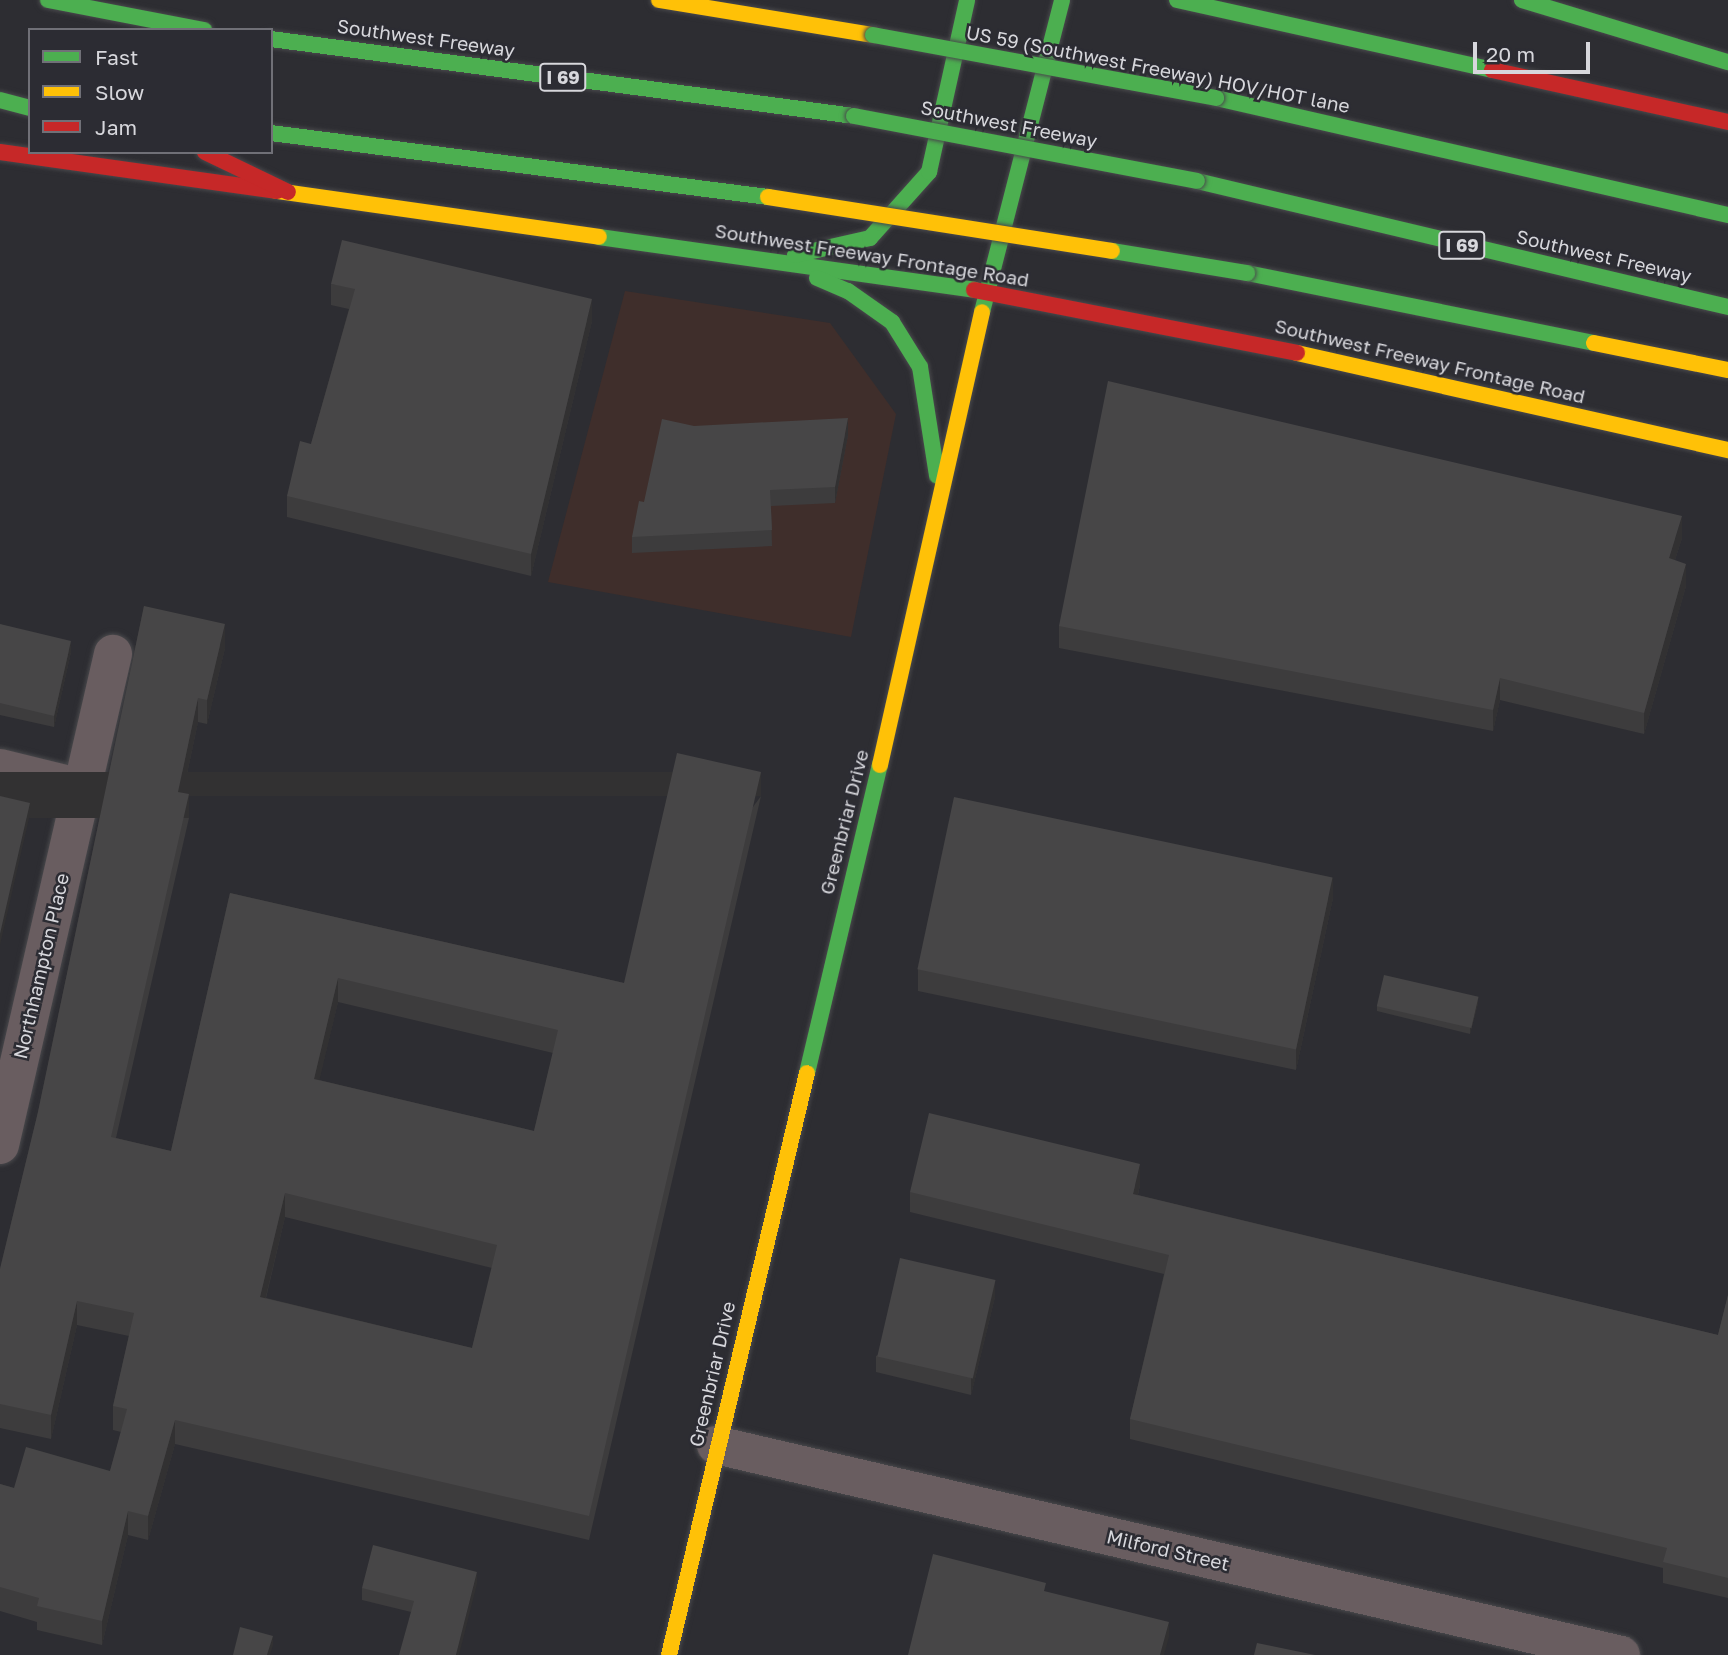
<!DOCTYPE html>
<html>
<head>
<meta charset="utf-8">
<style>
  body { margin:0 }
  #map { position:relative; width:1728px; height:1655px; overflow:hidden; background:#2d2d32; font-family:"Golos Text",sans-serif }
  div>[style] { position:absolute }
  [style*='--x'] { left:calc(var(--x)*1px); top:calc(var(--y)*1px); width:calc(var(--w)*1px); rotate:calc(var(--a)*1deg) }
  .commercial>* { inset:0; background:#3f2e2b }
  .roads { filter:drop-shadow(0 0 2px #49494c) drop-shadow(0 0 2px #49494c) }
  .street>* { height:38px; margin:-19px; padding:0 19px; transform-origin:19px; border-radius:19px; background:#695d60 }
  .fast>* { height:16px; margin:-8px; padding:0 8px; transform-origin:8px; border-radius:8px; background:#4caf50 }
  .slow>* { height:16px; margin:-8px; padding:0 8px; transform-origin:8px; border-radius:8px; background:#ffc107 }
  .jam>* { height:16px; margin:-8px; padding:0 8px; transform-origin:8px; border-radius:8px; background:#c62828 }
  .bridges { filter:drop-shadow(0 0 2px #49494c) drop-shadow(0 0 2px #49494c) }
  .fast-bridge>* { height:16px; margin:-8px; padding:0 8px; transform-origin:8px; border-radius:8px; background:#4caf50 }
  .slow-bridge>* { height:16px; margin:-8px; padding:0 8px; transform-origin:8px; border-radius:8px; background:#ffc107 }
  .wall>* { inset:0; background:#3d3c3d }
  .shaded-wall>* { inset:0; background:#323132; transform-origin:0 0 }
  .building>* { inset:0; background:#474647; transform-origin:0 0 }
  span { translate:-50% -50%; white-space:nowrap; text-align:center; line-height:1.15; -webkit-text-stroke:5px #2c2c33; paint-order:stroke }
  .shield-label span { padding:2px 5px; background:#2c2c33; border:2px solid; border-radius:5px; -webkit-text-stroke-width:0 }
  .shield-label { font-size:18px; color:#d7d7dc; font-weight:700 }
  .street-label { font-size:19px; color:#d7d7dc }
  .legend { position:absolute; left:28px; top:28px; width:245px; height:126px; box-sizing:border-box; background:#2c2c33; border:2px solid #707077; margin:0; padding:9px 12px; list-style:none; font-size:21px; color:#d7d7dc }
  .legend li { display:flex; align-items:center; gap:14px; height:35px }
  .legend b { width:35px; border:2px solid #707077 }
  .scale { position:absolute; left:1473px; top:42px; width:117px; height:32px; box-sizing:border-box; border:4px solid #d7d7dc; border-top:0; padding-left:9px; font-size:21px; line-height:24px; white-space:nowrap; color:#d7d7dc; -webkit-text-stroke:5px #2c2c33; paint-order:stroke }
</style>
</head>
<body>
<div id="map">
  <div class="commercial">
    <div style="clip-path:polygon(625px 291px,830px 323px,896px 414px,851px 637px,548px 582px)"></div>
  </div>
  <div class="roads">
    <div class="street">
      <div style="--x:0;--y:768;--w:84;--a:13.7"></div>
      <div style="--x:0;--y:1145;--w:504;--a:-77.04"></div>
      <div style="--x:716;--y:1445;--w:929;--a:13.06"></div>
    </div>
    <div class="fast">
      <div style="--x:48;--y:0;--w:159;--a:10.9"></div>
      <div style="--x:1177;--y:0;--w:323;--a:12.5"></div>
      <div style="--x:1522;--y:0;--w:215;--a:16.8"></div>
      <div style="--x:271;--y:39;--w:588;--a:7.52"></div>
      <div style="--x:1216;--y:98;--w:525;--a:12.87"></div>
      <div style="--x:0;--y:100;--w:31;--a:15"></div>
      <div style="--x:1197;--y:181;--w:546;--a:13.35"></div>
      <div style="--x:599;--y:237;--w:379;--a:8"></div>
      <div style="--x:795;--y:255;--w:77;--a:-12.8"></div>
      <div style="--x:870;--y:238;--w:89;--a:-48.2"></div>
      <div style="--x:929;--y:172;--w:176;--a:-77.5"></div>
      <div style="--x:1247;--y:273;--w:354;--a:11.4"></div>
      <div style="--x:817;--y:278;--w:34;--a:23"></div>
      <div style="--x:848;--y:291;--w:54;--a:35.2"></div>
      <div style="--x:892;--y:322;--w:53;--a:58.1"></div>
      <div style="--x:920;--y:367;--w:110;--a:81.1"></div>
      <div style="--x:982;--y:312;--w:322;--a:-75.6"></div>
      <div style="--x:807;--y:1073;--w:317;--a:-76.7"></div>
    </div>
    <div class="slow">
      <div style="--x:659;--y:0;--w:217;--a:9.3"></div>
      <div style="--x:277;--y:191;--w:325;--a:8.1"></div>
      <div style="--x:1594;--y:343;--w:137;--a:11.4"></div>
      <div style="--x:1297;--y:353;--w:442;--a:12.7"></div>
      <div style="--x:880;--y:765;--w:464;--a:-77.3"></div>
      <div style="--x:669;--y:1655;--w:598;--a:-76.66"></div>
    </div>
    <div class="jam">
      <div style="--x:1492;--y:70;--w:242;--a:12.4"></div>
      <div style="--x:0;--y:152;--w:280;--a:8"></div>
      <div style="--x:205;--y:152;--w:92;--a:25.7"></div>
      <div style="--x:974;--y:290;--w:329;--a:11"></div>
    </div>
  </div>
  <div class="bridges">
    <div class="fast-bridge">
      <div style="--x:873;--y:35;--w:349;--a:10.4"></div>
      <div style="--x:854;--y:116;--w:349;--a:10.7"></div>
      <div style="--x:271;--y:133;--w:501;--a:7.34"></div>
      <div style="--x:1112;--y:251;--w:137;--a:9.3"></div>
    </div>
    <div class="slow-bridge">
      <div style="--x:768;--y:197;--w:348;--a:8.9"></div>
    </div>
  </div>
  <div class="wall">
    <div style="clip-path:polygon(331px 284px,592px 321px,531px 576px,287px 517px,287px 496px,311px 444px,349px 309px,331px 305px)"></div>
    <div style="clip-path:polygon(694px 426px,848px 435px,835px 503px,771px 506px,772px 546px,632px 553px,632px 537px,644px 502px)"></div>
    <div style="clip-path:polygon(1682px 538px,1675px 560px,1686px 586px,1644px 734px,1500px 700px,1493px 731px,1059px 648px,1059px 626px)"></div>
    <div style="clip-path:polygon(evenodd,144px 606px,225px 648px,207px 724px,198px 722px,183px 793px,189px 818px,116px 1138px,171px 1151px,230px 893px,624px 983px,761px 796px,589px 1540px,175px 1444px,148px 1540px,128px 1535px,102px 1645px,37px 1630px,37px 1622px,0 1611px,0 1484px,14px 1488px,110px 1471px,121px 1432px,113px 1430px,113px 1406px,129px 1336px,77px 1325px,51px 1439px,0 1428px,0 1269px,38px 1112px,144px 606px,338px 1002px,553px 1053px,534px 1131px,319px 1080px,338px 1002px,144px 606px,285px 1217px,492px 1268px,472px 1348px,266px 1298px,285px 1217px)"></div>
    <div style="clip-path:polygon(0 624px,71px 652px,54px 727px,0 715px)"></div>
    <div style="clip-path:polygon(1333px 898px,1296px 1070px,918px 991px,918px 969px)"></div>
    <div style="clip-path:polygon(1478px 1003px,1470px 1034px,1377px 1011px,1377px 1006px)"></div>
    <div style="clip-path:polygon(1140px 1185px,1138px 1195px,1718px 1335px,1728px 1295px,1728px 1598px,1663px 1583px,1663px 1568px,1130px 1439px,1130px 1419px,1164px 1274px,910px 1212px,910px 1192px)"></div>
    <div style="clip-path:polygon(995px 1297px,971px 1395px,876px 1372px,876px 1356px)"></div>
    <div style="clip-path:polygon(477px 1584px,411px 1612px,362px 1600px,362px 1588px)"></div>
  </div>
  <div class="shaded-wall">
    <div style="clip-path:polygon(592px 299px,592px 321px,531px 576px,531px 554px)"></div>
    <div style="clip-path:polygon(848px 418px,848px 435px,835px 503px,835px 487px)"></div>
    <div style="clip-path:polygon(1682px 516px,1682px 538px,1669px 579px,1669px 558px)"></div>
    <div style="clip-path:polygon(1686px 564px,1686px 586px,1644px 734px,1644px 713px)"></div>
    <div style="clip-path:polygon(225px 624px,225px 648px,207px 724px,207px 700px)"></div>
    <div style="clip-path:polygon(71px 641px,71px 652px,54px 727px,54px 716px)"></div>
    <div style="clip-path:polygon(1500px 678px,1500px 700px,1493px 731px,1493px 710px)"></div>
    <div style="clip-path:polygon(198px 698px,198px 722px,178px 816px,178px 792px)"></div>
    <div style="left:761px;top:772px;width:24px;height:764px;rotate:90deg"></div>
    <div style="left:189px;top:794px;width:24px;height:352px;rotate:90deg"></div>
    <div style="clip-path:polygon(30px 803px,30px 814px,0 945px,0 934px)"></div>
    <div style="clip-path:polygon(1333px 876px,1333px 898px,1296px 1070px,1296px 1049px)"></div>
    <div style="clip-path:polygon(338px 978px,338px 1002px,314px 1103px,314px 1079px)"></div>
    <div style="clip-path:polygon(1478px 997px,1478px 1003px,1470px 1034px,1470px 1028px)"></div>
    <div style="clip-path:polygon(1140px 1164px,1140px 1185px,1133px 1215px,1133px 1194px)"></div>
    <div style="clip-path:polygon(285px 1193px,285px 1217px,260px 1321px,260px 1297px)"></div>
    <div style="clip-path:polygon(995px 1280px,995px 1297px,971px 1395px,971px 1378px)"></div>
    <div style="clip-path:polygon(77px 1301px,77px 1325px,51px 1439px,51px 1415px)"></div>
    <div style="clip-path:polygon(175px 1420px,175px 1444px,148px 1540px,148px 1516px)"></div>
    <div style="clip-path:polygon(128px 1511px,128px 1535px,102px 1645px,102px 1621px)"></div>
    <div style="clip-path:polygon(477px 1572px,477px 1584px,459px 1655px,456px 1655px)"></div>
    <div style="clip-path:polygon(1169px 1622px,1169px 1637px,1164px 1655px,1160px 1655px)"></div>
    <div style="clip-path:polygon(273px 1636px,273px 1645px,270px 1655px,267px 1655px)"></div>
  </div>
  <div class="building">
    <div style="clip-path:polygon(342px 240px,592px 299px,531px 554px,287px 496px,300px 441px,311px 444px,355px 289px,331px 284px)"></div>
    <div style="clip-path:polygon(1108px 381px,1682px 516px,1669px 558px,1686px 564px,1644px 713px,1500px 678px,1493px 710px,1059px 626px)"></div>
    <div style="clip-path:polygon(848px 418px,835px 487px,770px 490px,772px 530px,632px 537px,639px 501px,644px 502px,662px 419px,694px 426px)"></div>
    <div style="clip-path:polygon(evenodd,144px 606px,225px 624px,207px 700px,198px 698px,178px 792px,189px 794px,111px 1137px,171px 1151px,230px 893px,624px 983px,677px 753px,761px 772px,589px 1516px,175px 1420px,148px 1516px,128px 1511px,102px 1621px,37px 1606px,39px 1598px,0 1587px,0 1484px,14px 1488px,26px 1447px,110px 1471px,127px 1409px,113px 1406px,134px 1313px,77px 1301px,51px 1415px,0 1404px,0 1269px,38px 1112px,144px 606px,338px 978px,558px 1030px,534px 1131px,314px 1079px,338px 978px,144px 606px,285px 1193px,497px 1245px,472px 1348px,260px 1297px,285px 1193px)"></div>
    <div style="clip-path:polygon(0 624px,71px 641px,54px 716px,0 703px)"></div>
    <div style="clip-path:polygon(0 796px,30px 803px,0 934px)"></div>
    <div style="left:954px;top:797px;width:387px;height:176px;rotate:12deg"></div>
    <div style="left:1384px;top:975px;width:97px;height:32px;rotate:13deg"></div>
    <div style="clip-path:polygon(929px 1113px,1140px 1164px,1133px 1194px,1718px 1335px,1728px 1295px,1728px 1578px,1663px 1562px,1667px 1548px,1130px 1419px,1169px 1255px,910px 1192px)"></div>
    <div style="left:900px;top:1258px;width:98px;height:101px;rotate:13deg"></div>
    <div style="clip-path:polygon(373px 1545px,477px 1572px,456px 1655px,399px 1655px,414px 1601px,362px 1588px)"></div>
    <div style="clip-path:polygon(933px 1554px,1046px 1583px,1044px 1591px,1169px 1622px,1160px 1655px,908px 1655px)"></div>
    <div style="clip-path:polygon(240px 1627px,273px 1636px,267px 1655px,233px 1655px)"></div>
    <div style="clip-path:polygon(1257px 1643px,1315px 1655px,1254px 1655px)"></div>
  </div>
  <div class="shield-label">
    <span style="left:563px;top:77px">I 69</span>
    <span style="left:1462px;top:245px">I 69</span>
  </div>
  <div class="street-label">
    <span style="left:426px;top:38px;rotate:8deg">Southwest Freeway</span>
    <span style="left:1158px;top:69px;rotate:11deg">US 59 (Southwest Freeway) HOV/HOT lane</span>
    <span style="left:1009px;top:124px;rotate:11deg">Southwest Freeway</span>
    <span style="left:872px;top:255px;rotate:9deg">Southwest Freeway Frontage Road</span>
    <span style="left:1604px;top:256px;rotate:13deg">Southwest Freeway</span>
    <span style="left:1430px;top:361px;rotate:13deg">Southwest Freeway Frontage Road</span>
    <span style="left:844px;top:822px;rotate:-76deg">Greenbriar Drive</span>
    <span style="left:41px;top:966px;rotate:-77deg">Northhampton Place</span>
    <span style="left:712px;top:1374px;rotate:-77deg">Greenbriar Drive</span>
    <span style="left:1168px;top:1550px;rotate:13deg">Milford Street</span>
  </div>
  <ul class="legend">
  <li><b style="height:9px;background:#4caf50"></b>Fast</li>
  <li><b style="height:9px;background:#ffc107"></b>Slow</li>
  <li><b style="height:9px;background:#c62828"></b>Jam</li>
  </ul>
  <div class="scale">20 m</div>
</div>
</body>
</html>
